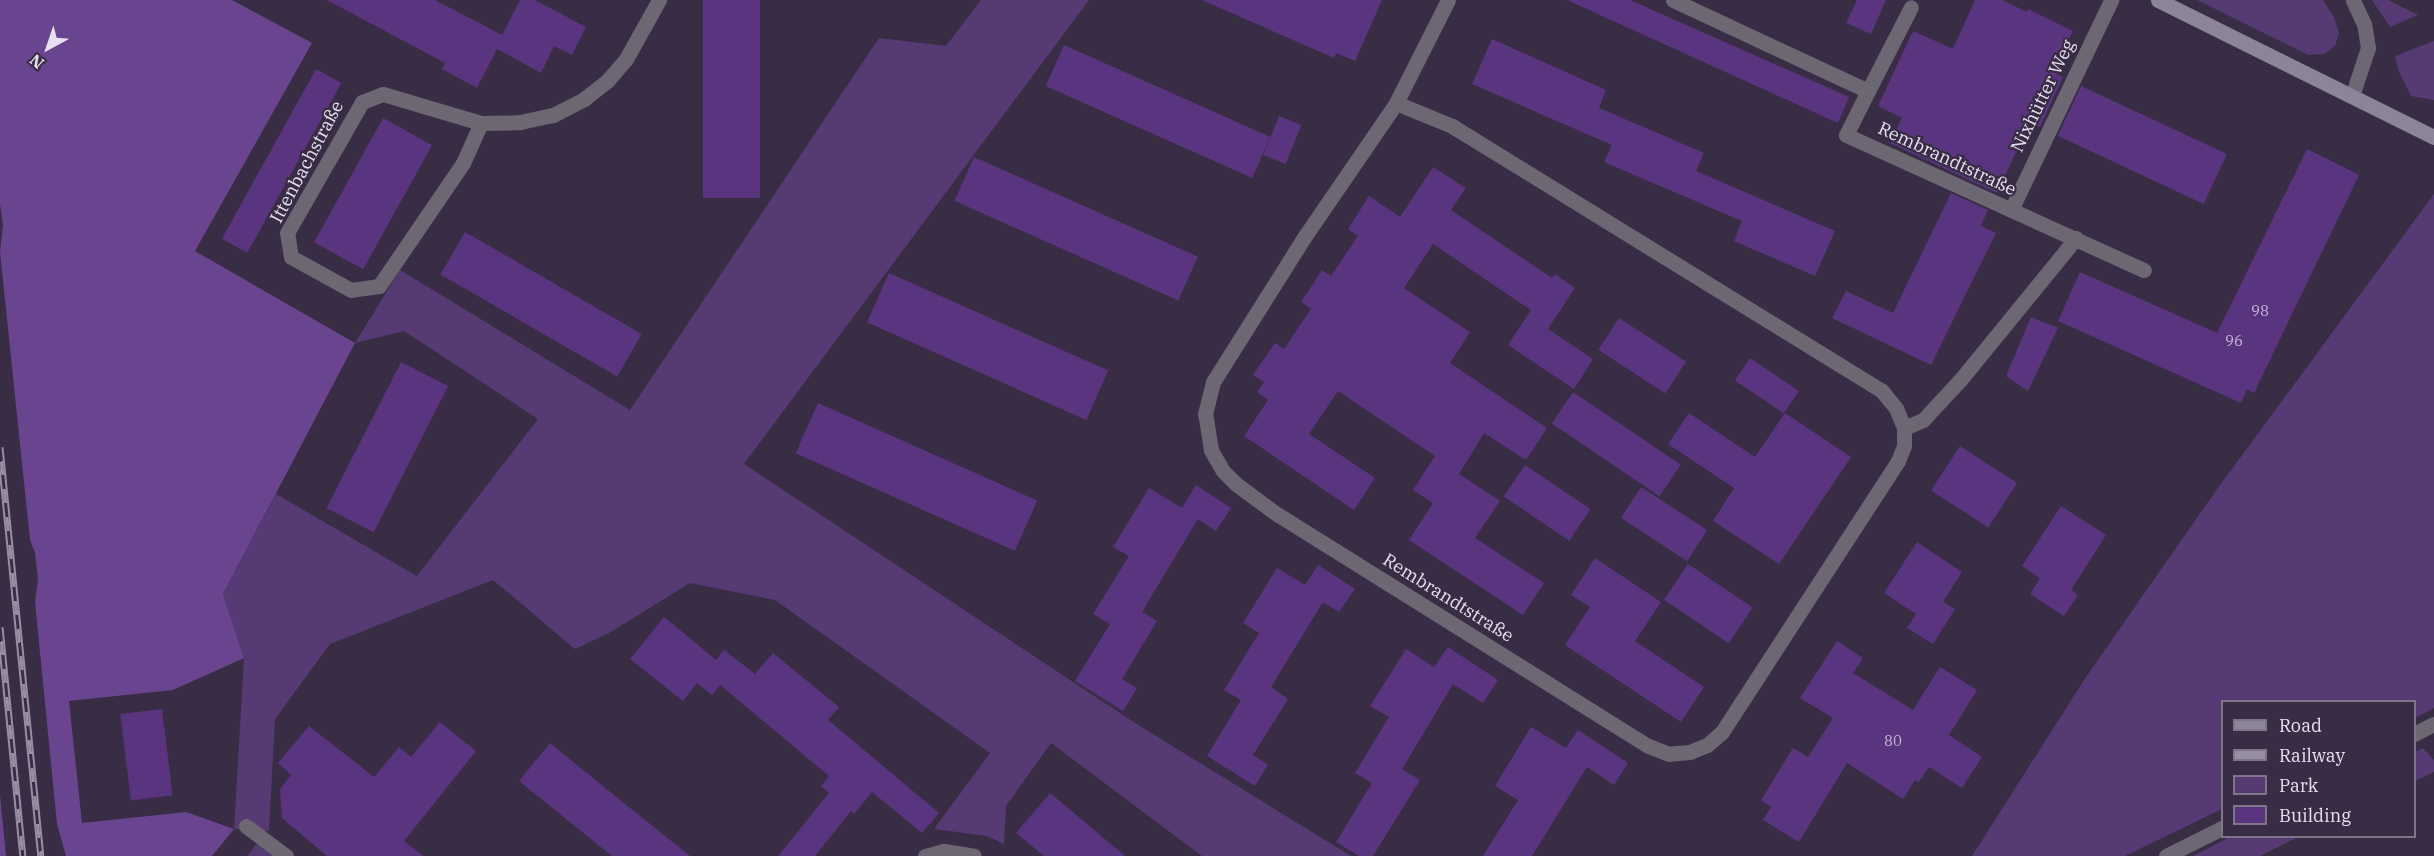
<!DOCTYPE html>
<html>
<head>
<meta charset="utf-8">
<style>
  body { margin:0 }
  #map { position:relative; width:2434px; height:856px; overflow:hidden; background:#382d45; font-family:"IBM Plex Serif",serif }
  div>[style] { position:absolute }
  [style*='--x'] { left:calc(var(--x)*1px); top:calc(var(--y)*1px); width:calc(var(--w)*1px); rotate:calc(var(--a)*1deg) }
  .green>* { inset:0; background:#563a74 }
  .forest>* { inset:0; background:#69448f }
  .building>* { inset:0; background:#5a357f; transform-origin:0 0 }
  .minor>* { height:15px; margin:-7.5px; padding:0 7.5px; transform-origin:7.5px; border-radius:7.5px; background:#6c6773 }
  .secondary>* { height:15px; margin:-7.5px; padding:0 7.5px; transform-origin:7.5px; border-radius:7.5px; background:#8c8497 }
  .rail>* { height:7px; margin-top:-3.5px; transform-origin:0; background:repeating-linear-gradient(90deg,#382d45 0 14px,#988fa2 0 28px); box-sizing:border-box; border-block:2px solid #988fa2 }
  span { translate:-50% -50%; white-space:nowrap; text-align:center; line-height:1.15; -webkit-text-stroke:4.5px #382d45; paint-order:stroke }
  .number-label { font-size:15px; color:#c4b5d4 }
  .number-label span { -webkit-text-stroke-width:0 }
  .street-label { font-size:18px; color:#e7e0f0 }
  .legend { position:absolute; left:2221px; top:700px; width:195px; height:138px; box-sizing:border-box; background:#382d45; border:2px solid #7e7589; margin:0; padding:8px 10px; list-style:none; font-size:18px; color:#e7e0f0 }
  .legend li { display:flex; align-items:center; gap:12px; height:30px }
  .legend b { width:30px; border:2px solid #7e7589 }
  .north { position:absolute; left:18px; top:18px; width:60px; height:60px; -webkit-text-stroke:4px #382d45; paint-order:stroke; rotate:220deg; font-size:16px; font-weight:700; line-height:24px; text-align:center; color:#e7e0f0 }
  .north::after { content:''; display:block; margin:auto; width:21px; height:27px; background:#e7e0f0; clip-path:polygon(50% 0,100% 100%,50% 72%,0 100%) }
</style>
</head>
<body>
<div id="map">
  <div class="green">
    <div style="clip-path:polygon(981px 0,1089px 0,744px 464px,1135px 723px,1351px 856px,1202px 856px,1051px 743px,1006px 806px,1004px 844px,987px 836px,934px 829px,990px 753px,775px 600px,690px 583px,609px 633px,575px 649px,493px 580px,330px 644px,275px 719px,269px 831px,234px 829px,244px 658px,223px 594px,276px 494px,417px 576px,538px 419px,404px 331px,355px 343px,400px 270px,630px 410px,879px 38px,946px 46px)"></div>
    <div style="clip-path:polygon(2197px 0,2323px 0,2334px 17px,2339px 33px,2335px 46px,2324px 54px,2308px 55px)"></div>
    <div style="clip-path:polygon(2372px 0,2388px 0,2418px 15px,2390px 27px)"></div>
    <div style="clip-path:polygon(2434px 41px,2434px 100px,2411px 96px,2399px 72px,2395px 56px)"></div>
    <div style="clip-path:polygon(2434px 194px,2434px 708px,2415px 718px,2414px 702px,2222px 702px,2222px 809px,2125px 856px,1972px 856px,2084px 680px,2215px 492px)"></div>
    <div style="clip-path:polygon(2423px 748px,2434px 760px,2434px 772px,2415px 781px,2415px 752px)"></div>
    <div style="clip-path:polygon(2232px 836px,2298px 836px,2298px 837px,2260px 856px,2193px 856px)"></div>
    <div style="clip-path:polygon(261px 838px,282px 856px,247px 856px)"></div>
  </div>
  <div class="forest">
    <div style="clip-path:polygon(0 0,232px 0,312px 43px,195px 251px,355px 343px,223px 594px,244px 658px,173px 690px,69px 701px,82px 823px,186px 812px,234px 829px,212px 856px,66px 856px,57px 824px,35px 602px,38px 579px,35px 553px,30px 540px,0 252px,3px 225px,0 204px)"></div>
    <div style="clip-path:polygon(0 795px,6px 856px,0 856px)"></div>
  </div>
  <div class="building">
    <div style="clip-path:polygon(327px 0,435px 0,502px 35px,520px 0,535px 0,586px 27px,572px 55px,554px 46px,541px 73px,497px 49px,477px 88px,442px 69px,445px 63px)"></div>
    <div style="left:703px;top:0;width:57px;height:198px"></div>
    <div style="clip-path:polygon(1202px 0,1382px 0,1355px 61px,1336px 53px,1334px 58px)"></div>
    <div style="clip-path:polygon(1567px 0,1630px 0,1849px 97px,1838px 123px)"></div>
    <div style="clip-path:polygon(1857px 0,1886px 0,1871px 34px,1846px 23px)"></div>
    <div style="clip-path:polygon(1975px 0,2002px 0,2027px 12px,2028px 9px,2073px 31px,2053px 72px,2063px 77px,2040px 127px,2030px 122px,1997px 193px,1890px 143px,1902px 118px,1878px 106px,1913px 31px,1953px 49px)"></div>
    <div style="clip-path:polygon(1492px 39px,1606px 90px,1599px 108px,1704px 153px,1696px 171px,1835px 231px,1815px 276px,1734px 241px,1742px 221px,1604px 162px,1612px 145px,1472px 84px)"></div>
    <div style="left:1064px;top:45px;width:226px;height:45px;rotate:24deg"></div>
    <div style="left:316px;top:69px;width:29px;height:194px;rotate:29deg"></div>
    <div style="left:2081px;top:86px;width:161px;height:55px;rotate:25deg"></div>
    <div style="left:1279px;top:116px;width:24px;height:42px;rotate:22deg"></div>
    <div style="left:383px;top:118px;width:56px;height:142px;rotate:29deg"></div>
    <div style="clip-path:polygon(2307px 149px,2359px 175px,2254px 393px,2247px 389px,2241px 403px,2058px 321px,2080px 272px,2217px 333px)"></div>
    <div style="left:974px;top:157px;width:245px;height:48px;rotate:24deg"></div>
    <div style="clip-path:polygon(1433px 167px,1466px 188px,1451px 210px,1552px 278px,1555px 274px,1575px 288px,1548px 329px,1593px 359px,1574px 389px,1508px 345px,1531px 310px,1433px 244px,1404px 288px,1470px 332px,1450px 363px,1547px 428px,1526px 460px,1484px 433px,1459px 474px,1500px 501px,1475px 538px,1544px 583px,1523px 615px,1409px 540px,1433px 503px,1413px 490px,1435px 456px,1338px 391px,1309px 434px,1375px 478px,1354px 510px,1244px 436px,1268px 400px,1257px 392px,1264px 382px,1253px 375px,1275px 343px,1284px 349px,1311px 309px,1301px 302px,1322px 270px,1331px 276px,1358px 236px,1348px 229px,1369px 196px,1400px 217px)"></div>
    <div style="clip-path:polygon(1951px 193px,1988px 210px,1981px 226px,1996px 233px,1931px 365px,1832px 318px,1846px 291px,1893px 313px)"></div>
    <div style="left:465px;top:232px;width:204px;height:49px;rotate:30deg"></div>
    <div style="left:889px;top:273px;width:240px;height:54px;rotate:24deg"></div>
    <div style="clip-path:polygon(2031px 317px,2058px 328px,2028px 391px,2006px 376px)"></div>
    <div style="left:1619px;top:318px;width:80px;height:38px;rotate:33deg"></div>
    <div style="left:1750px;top:358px;width:59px;height:27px;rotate:34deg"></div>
    <div style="left:401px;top:362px;width:53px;height:164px;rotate:27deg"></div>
    <div style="left:1573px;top:392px;width:130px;height:38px;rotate:34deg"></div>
    <div style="left:818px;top:403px;width:240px;height:55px;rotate:24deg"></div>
    <div style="clip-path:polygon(1689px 413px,1755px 457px,1785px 413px,1851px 457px,1779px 564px,1713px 521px,1734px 488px,1668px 444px)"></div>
    <div style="left:1960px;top:446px;width:68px;height:53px;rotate:33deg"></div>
    <div style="left:1525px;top:465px;width:79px;height:38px;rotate:34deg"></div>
    <div style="clip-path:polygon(1196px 485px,1231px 508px,1216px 531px,1198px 519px,1142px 612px,1157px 621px,1122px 679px,1137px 688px,1123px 711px,1075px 681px,1110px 624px,1093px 614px,1129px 556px,1113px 547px,1149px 488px,1182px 508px)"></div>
    <div style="left:1641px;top:487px;width:79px;height:37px;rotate:33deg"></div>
    <div style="clip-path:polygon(2061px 506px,2106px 535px,2071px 590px,2078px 595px,2064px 616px,2030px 594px,2040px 578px,2022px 566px)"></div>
    <div style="clip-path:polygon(1917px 542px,1962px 572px,1943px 602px,1955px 609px,1933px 644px,1907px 628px,1916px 614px,1884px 593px)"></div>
    <div style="clip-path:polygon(1595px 558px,1661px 602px,1635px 641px,1704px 687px,1681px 722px,1565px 645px,1590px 607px,1571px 595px)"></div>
    <div style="left:1688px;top:564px;width:78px;height:43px;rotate:34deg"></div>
    <div style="clip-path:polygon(1318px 565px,1355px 589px,1339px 612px,1323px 602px,1271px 687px,1288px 699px,1253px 755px,1268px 765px,1255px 786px,1207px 756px,1241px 700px,1224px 690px,1259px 633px,1243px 623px,1277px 568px,1305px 585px)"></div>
    <div style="clip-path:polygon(664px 617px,716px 660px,724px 650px,755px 674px,773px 653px,839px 707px,828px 720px,939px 813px,922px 833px,872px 792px,854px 814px,851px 811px,815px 856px,778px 856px,829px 793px,821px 786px,829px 776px,720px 685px,712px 695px,697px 683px,683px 701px,630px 659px)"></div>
    <div style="clip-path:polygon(1837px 641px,1863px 658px,1853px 673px,1913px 710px,1940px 667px,1977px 690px,1949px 735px,1982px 757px,1962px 788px,1929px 767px,1919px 782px,1915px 780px,1903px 799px,1847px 763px,1799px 842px,1763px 820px,1771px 807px,1761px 800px,1793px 748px,1808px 757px,1833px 718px,1800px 698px)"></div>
    <div style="clip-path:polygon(1448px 647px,1498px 680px,1483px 703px,1453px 684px,1402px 769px,1420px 780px,1373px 856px,1359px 856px,1336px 842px,1372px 783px,1355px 773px,1389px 717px,1370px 706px,1406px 649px,1434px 667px)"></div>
    <div style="left:162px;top:709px;width:87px;height:42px;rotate:83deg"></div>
    <div style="clip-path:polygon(440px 722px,476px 751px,404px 841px,423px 856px,327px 856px,282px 818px,280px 789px,291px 775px,278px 763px,309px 726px,374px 777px,399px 747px,411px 757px)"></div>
    <div style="clip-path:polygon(1531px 727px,1566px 748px,1578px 730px,1628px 763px,1614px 785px,1587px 767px,1532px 856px,1483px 856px,1518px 800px,1495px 786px)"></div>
    <div style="clip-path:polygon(550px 743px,620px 800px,690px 856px,612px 856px,519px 781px)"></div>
    <div style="clip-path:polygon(1050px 793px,1125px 856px,1044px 856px,1039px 852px,1016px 833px)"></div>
  </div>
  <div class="minor">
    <div style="--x:1673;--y:0;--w:215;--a:25"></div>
    <div style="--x:1868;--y:91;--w:94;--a:-62.9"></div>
    <div style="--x:1868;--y:91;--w:49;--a:116.6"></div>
    <div style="--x:1846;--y:135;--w:327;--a:24.4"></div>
    <div style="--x:2352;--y:96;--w:51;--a:-71.6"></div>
    <div style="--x:2368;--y:48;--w:24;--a:-99"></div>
    <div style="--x:2364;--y:24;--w:26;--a:-115"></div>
    <div style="--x:1396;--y:103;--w:61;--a:22.3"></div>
    <div style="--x:1452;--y:126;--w:505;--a:31.64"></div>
    <div style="--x:1882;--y:391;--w:22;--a:51"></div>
    <div style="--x:1896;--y:408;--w:22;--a:68"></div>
    <div style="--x:1904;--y:428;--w:18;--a:90"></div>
    <div style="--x:1904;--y:446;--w:16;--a:112"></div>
    <div style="--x:1898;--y:461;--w:323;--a:123"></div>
    <div style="--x:1722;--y:732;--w:20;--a:139"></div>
    <div style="--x:1707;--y:745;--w:18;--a:158"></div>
    <div style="--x:1690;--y:752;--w:21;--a:175"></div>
    <div style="--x:1669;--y:754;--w:22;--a:-159"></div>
    <div style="--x:1648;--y:746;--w:436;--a:-148"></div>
    <div style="--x:1278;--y:515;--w:52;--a:-143.6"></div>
    <div style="--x:1236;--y:484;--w:18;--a:-135"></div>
    <div style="--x:1223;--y:471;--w:24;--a:-120"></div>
    <div style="--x:1211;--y:450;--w:36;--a:-99"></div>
    <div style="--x:1205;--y:414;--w:33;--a:-76"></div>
    <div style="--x:1213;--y:382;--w:173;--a:-57.8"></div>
    <div style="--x:1305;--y:236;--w:161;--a:-55.6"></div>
    <div style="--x:1396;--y:103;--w:115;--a:-63.2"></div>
    <div style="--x:481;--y:123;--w:44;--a:114.2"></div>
    <div style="--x:463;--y:163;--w:149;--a:124.3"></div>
    <div style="--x:379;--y:286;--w:28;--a:172"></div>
    <div style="--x:351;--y:290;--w:68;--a:-151.2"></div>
    <div style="--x:291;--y:257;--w:24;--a:-99"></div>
    <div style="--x:287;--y:233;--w:151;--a:-60.2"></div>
    <div style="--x:362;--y:102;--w:22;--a:-21"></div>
    <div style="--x:383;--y:94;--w:102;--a:16.5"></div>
    <div style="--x:481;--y:123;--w:39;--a:-1"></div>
    <div style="--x:520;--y:122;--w:34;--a:-12"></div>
    <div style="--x:553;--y:115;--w:35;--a:-27"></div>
    <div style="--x:584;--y:99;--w:29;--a:-38"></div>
    <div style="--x:607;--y:81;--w:29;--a:-49"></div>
    <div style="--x:626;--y:59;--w:68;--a:-60.8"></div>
    <div style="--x:2011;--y:210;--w:233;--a:-64.5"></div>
    <div style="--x:1904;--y:428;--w:21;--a:-23"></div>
    <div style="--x:1923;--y:420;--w:56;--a:-47.2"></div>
    <div style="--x:1961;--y:379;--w:182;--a:-50.8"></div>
    <div style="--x:2414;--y:734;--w:22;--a:-27"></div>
    <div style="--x:246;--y:826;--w:50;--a:36.9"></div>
    <div style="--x:925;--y:856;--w:20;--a:-15"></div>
    <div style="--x:944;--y:851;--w:30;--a:9"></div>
    <div style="--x:2166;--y:856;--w:63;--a:-26.6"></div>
  </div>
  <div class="secondary">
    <div style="--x:2158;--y:0;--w:308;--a:26.4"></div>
  </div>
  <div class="rail">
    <div style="--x:0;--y:447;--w:411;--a:84.3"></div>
    <div style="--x:0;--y:627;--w:230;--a:84.3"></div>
  </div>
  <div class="number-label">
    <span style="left:2260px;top:311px">98</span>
    <span style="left:2234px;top:341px">96</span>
    <span style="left:1893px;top:741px">80</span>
  </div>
  <div class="street-label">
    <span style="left:2043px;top:96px;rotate:-64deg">Nixhütter Weg</span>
    <span style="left:1947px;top:159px;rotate:25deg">Rembrandtstraße</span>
    <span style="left:307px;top:162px;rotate:-62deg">Ittenbachstraße</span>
    <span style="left:1448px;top:598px;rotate:32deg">Rembrandtstraße</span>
  </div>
  <ul class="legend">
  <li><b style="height:8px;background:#8c8497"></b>Road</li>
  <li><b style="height:8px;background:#988fa2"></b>Railway</li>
  <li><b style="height:16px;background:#563a74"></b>Park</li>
  <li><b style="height:16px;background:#5a357f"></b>Building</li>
  </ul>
  <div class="north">N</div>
</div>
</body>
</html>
